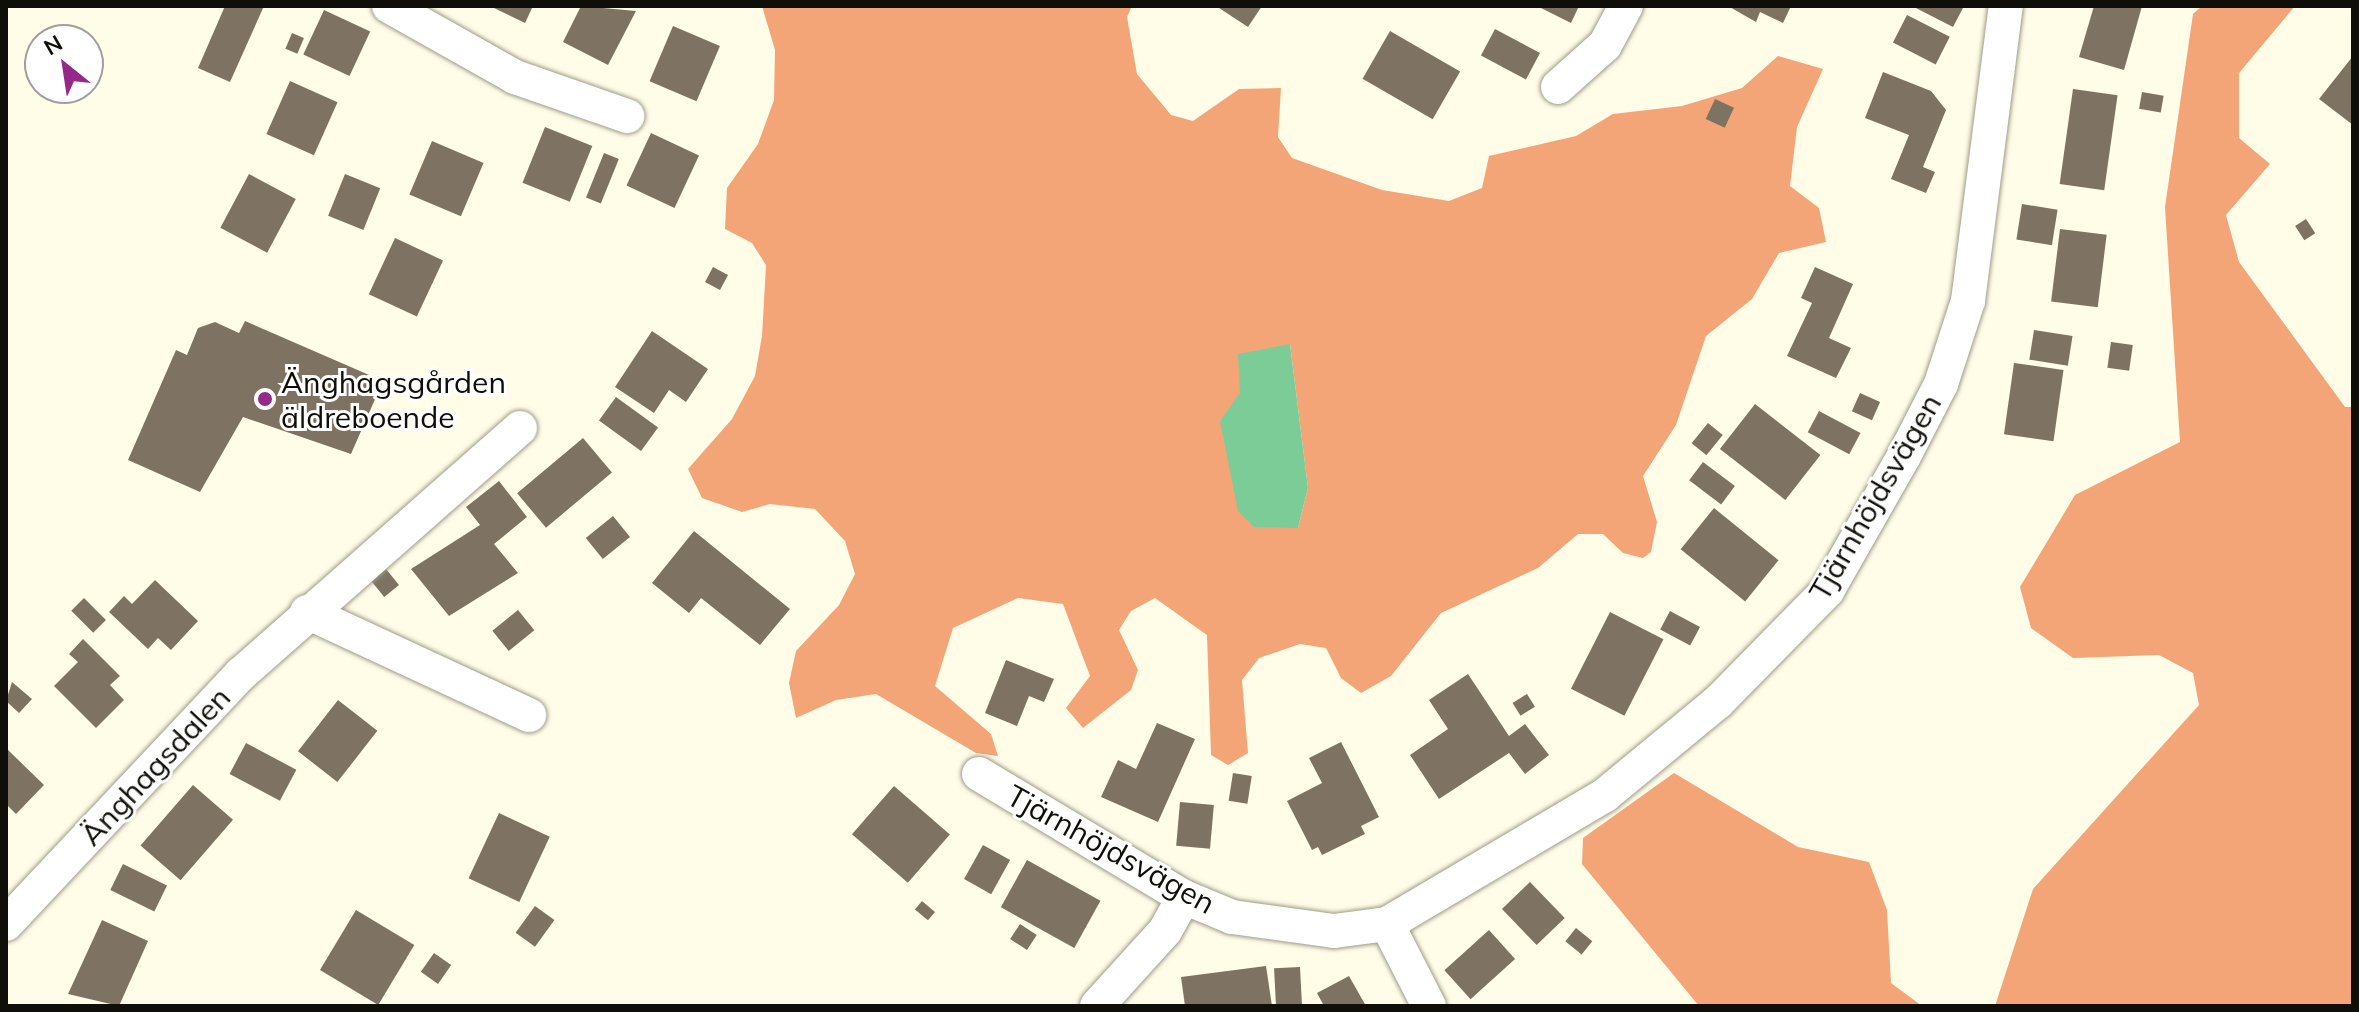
<!DOCTYPE html>
<html>
<head>
<meta charset="utf-8">
<style>
  body { margin:0 }
  #map { position:relative; width:2359px; height:1012px; overflow:hidden; background:#fffde8; font-family:Mulish,sans-serif }
  div>[style] { position:absolute }
  [style*='--x'] { left:calc(var(--x)*1px); top:calc(var(--y)*1px); width:calc(var(--w)*1px); rotate:calc(var(--a)*1deg) }
  .forest>* { inset:0; background:#f4a577 }
  .water>* { inset:0; background:#7bcc96 }
  .building>* { inset:0; background:#7e7363; transform-origin:0 0 }
  .roads { filter:drop-shadow(0 0 2px #9e9c89) drop-shadow(0 0 2px #9e9c89) }
  .street>* { height:34px; margin:-17px; padding:0 17px; transform-origin:17px; border-radius:17px; background:#fff }
  .dots>* { width:22px; height:22px; translate:-50% -50%; box-sizing:border-box; border:4px solid #fff; border-radius:50% }
  span { translate:-50% -50%; white-space:nowrap; text-align:center; line-height:1.15; -webkit-text-stroke:6px #fff; paint-order:stroke }
  .poi-label { font-size:30px; color:#0f0e08 }
  .left { translate:0 -50%; text-align:left }
  .street-label { font-size:30px; color:#0f0e08 }
  .frame { position:absolute; inset:0; border:8px solid #0f0e08; pointer-events:none }
  .north { position:absolute; left:24px; top:24px; width:80px; height:80px; box-sizing:border-box; background:#fff; border:2px solid #9f9f9c; border-radius:50%; rotate:330deg; font-size:22px; font-weight:700; line-height:32px; text-align:center; color:#0f0e08 }
  .north::after { content:''; display:block; margin:auto; width:28px; height:36px; background:#962888; clip-path:polygon(50% 0,100% 100%,50% 72%,0 100%) }
</style>
</head>
<body>
<div id="map">
  <div class="forest">
    <div style="clip-path:polygon(evenodd,762px 6px,1132px 6px,1127px 17px,1137px 74px,1171px 115px,1193px 121px,1239px 89px,1281px 88px,1278px 137px,1292px 158px,1382px 190px,1449px 201px,1482px 188px,1489px 156px,1576px 136px,1613px 114px,1682px 106px,1742px 88px,1778px 56px,1823px 69px,1797px 127px,1790px 186px,1819px 208px,1826px 242px,1779px 253px,1752px 299px,1706px 336px,1676px 425px,1643px 476px,1657px 522px,1651px 552px,1643px 558px,1623px 553px,1603px 534px,1578px 534px,1538px 568px,1441px 613px,1391px 676px,1361px 693px,1341px 678px,1326px 648px,1300px 644px,1259px 658px,1242px 680px,1248px 753px,1228px 765px,1211px 755px,1207px 635px,1155px 598px,1131px 611px,1119px 630px,1138px 670px,1131px 690px,1083px 728px,1066px 708px,1090px 676px,1063px 604px,1018px 598px,953px 628px,935px 686px,991px 734px,998px 756px,976px 753px,876px 694px,836px 700px,796px 718px,789px 683px,796px 651px,839px 605px,855px 574px,845px 541px,815px 509px,770px 504px,742px 512px,702px 498px,688px 469px,732px 419px,755px 376px,762px 336px,766px 265px,752px 243px,725px 229px,727px 188px,758px 144px,774px 100px,775px 50px,762px 6px,1290px 344px,1308px 488px,1298px 528px,1220px 421px,1290px 344px)"></div>
    <div style="clip-path:polygon(2202px 6px,2295px 6px,2239px 73px,2239px 138px,2270px 164px,2226px 215px,2239px 262px,2345px 407px,2353px 407px,2353px 1006px,1995px 1006px,2033px 889px,2199px 705px,2193px 673px,2159px 655px,2073px 658px,2031px 628px,2020px 587px,2075px 495px,2180px 442px,2165px 207px,2193px 14px)"></div>
    <div style="clip-path:polygon(1674px 773px,1798px 847px,1869px 862px,1887px 910px,1891px 983px,1922px 1006px,1699px 1006px,1582px 864px,1583px 838px)"></div>
  </div>
  <div class="water">
    <div style="clip-path:polygon(1290px 344px,1308px 488px,1298px 528px,1254px 527px,1238px 511px,1220px 421px,1240px 393px,1238px 354px)"></div>
  </div>
  <div class="building">
    <div style="clip-path:polygon(225px 6px,264px 6px,230px 82px,198px 68px)"></div>
    <div style="clip-path:polygon(490px 6px,533px 6px,525px 23px)"></div>
    <div style="clip-path:polygon(581px 6px,636px 11px,608px 65px,563px 42px)"></div>
    <div style="clip-path:polygon(1216px 6px,1262px 6px,1248px 27px)"></div>
    <div style="clip-path:polygon(1537px 6px,1579px 6px,1571px 23px)"></div>
    <div style="clip-path:polygon(1728px 6px,1791px 6px,1783px 23px,1760px 12px,1756px 22px)"></div>
    <div style="clip-path:polygon(1912px 6px,1964px 6px,1953px 27px)"></div>
    <div style="clip-path:polygon(2094px 6px,2142px 6px,2124px 70px,2079px 57px)"></div>
    <div style="left:324px;top:10px;width:51px;height:49px;rotate:25deg"></div>
    <div style="left:1907px;top:15px;width:48px;height:31px;rotate:27deg"></div>
    <div style="left:673px;top:26px;width:51px;height:60px;rotate:23deg"></div>
    <div style="left:1495px;top:29px;width:51px;height:30px;rotate:28deg"></div>
    <div style="left:1390px;top:31px;width:81px;height:55px;rotate:30deg"></div>
    <div style="left:292px;top:33px;width:13px;height:17px;rotate:23deg"></div>
    <div style="clip-path:polygon(2353px 56px,2353px 125px,2319px 99px)"></div>
    <div style="clip-path:polygon(1883px 72px,1931px 91px,1946px 110px,1923px 167px,1935px 172px,1926px 193px,1891px 179px,1909px 135px,1865px 118px)"></div>
    <div style="left:290px;top:81px;width:52px;height:58px;rotate:24deg"></div>
    <div style="left:2073px;top:89px;width:45px;height:96px;rotate:8deg"></div>
    <div style="left:2142px;top:92px;width:22px;height:17px;rotate:10deg"></div>
    <div style="left:1715px;top:99px;width:21px;height:22px;rotate:25deg"></div>
    <div style="left:545px;top:127px;width:51px;height:60px;rotate:22deg"></div>
    <div style="left:651px;top:133px;width:53px;height:58px;rotate:25deg"></div>
    <div style="left:432px;top:141px;width:56px;height:58px;rotate:23deg"></div>
    <div style="left:604px;top:153px;width:16px;height:48px;rotate:22deg"></div>
    <div style="left:249px;top:174px;width:53px;height:61px;rotate:28deg"></div>
    <div style="left:345px;top:174px;width:38px;height:45px;rotate:22deg"></div>
    <div style="left:2022px;top:204px;width:36px;height:36px;rotate:9deg"></div>
    <div style="left:2306px;top:219px;width:17px;height:13px;rotate:57deg"></div>
    <div style="left:2060px;top:229px;width:47px;height:73px;rotate:7deg"></div>
    <div style="left:395px;top:238px;width:53px;height:62px;rotate:25deg"></div>
    <div style="left:713px;top:267px;width:17px;height:17px;rotate:28deg"></div>
    <div style="clip-path:polygon(1815px 267px,1853px 284px,1829px 338px,1851px 348px,1836px 378px,1787px 356px,1812px 303px,1801px 298px)"></div>
    <div style="clip-path:polygon(245px 321px,383px 381px,351px 454px,243px 417px,200px 492px,128px 460px,176px 350px,187px 355px,198px 328px,215px 322px,239px 333px)"></div>
    <div style="left:2034px;top:330px;width:39px;height:30px;rotate:9deg"></div>
    <div style="clip-path:polygon(652px 331px,708px 369px,686px 402px,669px 390px,654px 413px,615px 387px)"></div>
    <div style="left:2111px;top:342px;width:22px;height:26px;rotate:8deg"></div>
    <div style="left:2014px;top:363px;width:50px;height:72px;rotate:8deg"></div>
    <div style="left:1860px;top:393px;width:22px;height:20px;rotate:24deg"></div>
    <div style="left:616px;top:397px;width:52px;height:29px;rotate:36deg"></div>
    <div style="left:1755px;top:404px;width:83px;height:57px;rotate:38deg"></div>
    <div style="left:1819px;top:411px;width:47px;height:24px;rotate:28deg"></div>
    <div style="left:1708px;top:423px;width:19px;height:26px;rotate:39deg"></div>
    <div style="left:583px;top:438px;width:45px;height:86px;rotate:50deg"></div>
    <div style="left:1703px;top:462px;width:40px;height:23px;rotate:37deg"></div>
    <div style="clip-path:polygon(499px 481px,527px 517px,494px 544px,518px 573px,449px 616px,411px 569px,480px 525px,466px 507px)"></div>
    <div style="left:1714px;top:508px;width:83px;height:53px;rotate:39deg"></div>
    <div style="left:613px;top:516px;width:27px;height:35px;rotate:51deg"></div>
    <div style="clip-path:polygon(694px 531px,790px 609px,760px 645px,701px 598px,689px 613px,652px 583px)"></div>
    <div style="left:382px;top:564px;width:27px;height:19px;rotate:51deg"></div>
    <div style="clip-path:polygon(155px 580px,198px 621px,171px 650px,158px 638px,148px 649px,109px 612px,124px 596px,132px 604px)"></div>
    <div style="left:84px;top:598px;width:31px;height:18px;rotate:45deg"></div>
    <div style="left:518px;top:610px;width:26px;height:33px;rotate:51deg"></div>
    <div style="left:1670px;top:611px;width:34px;height:21px;rotate:28deg"></div>
    <div style="left:1610px;top:612px;width:60px;height:86px;rotate:27deg"></div>
    <div style="clip-path:polygon(83px 639px,120px 676px,110px 685px,124px 700px,96px 728px,54px 686px,78px 662px,69px 654px)"></div>
    <div style="clip-path:polygon(1006px 660px,1054px 679px,1044px 702px,1029px 696px,1017px 726px,985px 713px)"></div>
    <div style="clip-path:polygon(1468px 674px,1509px 736px,1525px 724px,1549px 755px,1525px 774px,1509px 753px,1439px 799px,1410px 755px,1448px 729px,1429px 700px)"></div>
    <div style="clip-path:polygon(12px 682px,32px 699px,19px 713px,6px 701px)"></div>
    <div style="left:1527px;top:694px;width:15px;height:17px;rotate:58deg"></div>
    <div style="left:338px;top:700px;width:50px;height:65px;rotate:38deg"></div>
    <div style="clip-path:polygon(1157px 723px,1195px 739px,1158px 822px,1101px 797px,1118px 760px,1136px 769px)"></div>
    <div style="clip-path:polygon(1341px 742px,1379px 817px,1361px 826px,1365px 834px,1322px 855px,1318px 847px,1312px 850px,1287px 801px,1322px 783px,1309px 758px)"></div>
    <div style="left:246px;top:743px;width:57px;height:35px;rotate:28deg"></div>
    <div style="clip-path:polygon(6px 748px,44px 785px,16px 814px,6px 804px)"></div>
    <div style="left:1233px;top:773px;width:19px;height:28px;rotate:9deg"></div>
    <div style="left:193px;top:785px;width:53px;height:80px;rotate:41deg"></div>
    <div style="left:894px;top:786px;width:74px;height:64px;rotate:41deg"></div>
    <div style="left:1180px;top:802px;width:34px;height:44px;rotate:5deg"></div>
    <div style="left:499px;top:813px;width:56px;height:72px;rotate:25deg"></div>
    <div style="left:983px;top:845px;width:31px;height:39px;rotate:29deg"></div>
    <div style="left:1027px;top:860px;width:84px;height:54px;rotate:29deg"></div>
    <div style="left:123px;top:864px;width:49px;height:29px;rotate:26deg"></div>
    <div style="left:1530px;top:882px;width:50px;height:39px;rotate:46deg"></div>
    <div style="left:922px;top:901px;width:17px;height:11px;rotate:40deg"></div>
    <div style="left:535px;top:906px;width:24px;height:33px;rotate:36deg"></div>
    <div style="left:356px;top:910px;width:68px;height:70px;rotate:31deg"></div>
    <div style="clip-path:polygon(102px 920px,148px 941px,119px 1006px,68px 994px)"></div>
    <div style="left:1020px;top:924px;width:20px;height:18px;rotate:33deg"></div>
    <div style="left:1576px;top:928px;width:21px;height:17px;rotate:39deg"></div>
    <div style="left:1489px;top:930px;width:39px;height:60px;rotate:48deg"></div>
    <div style="left:434px;top:953px;width:21px;height:23px;rotate:35deg"></div>
    <div style="clip-path:polygon(1266px 966px,1272px 1006px,1185px 1006px,1181px 977px)"></div>
    <div style="left:1300px;top:967px;width:39px;height:26px;rotate:87deg"></div>
    <div style="clip-path:polygon(1349px 976px,1366px 1006px,1324px 1006px,1317px 993px)"></div>
  </div>
  <div class="roads">
    <div class="street">
      <div style="--x:389;--y:6;--w:145;--a:29.4"></div>
      <div style="--x:515;--y:77;--w:119;--a:19.2"></div>
      <div style="--x:1558;--y:87;--w:63;--a:-41.8"></div>
      <div style="--x:1605;--y:45;--w:44;--a:-61.7"></div>
      <div style="--x:307;--y:612;--w:245;--a:24.9"></div>
      <div style="--x:979;--y:774;--w:239;--a:31"></div>
      <div style="--x:1184;--y:897;--w:52;--a:22.6"></div>
      <div style="--x:1232;--y:917;--w:103;--a:7.8"></div>
      <div style="--x:1334;--y:931;--w:53;--a:-7.5"></div>
      <div style="--x:1387;--y:924;--w:253;--a:-30.6"></div>
      <div style="--x:1605;--y:795;--w:146;--a:-39.5"></div>
      <div style="--x:1718;--y:702;--w:156;--a:-45.5"></div>
      <div style="--x:1827;--y:591;--w:155;--a:-60.3"></div>
      <div style="--x:1904;--y:456;--w:81;--a:-62.8"></div>
      <div style="--x:1941;--y:384;--w:87;--a:-72"></div>
      <div style="--x:1968;--y:301;--w:297;--a:-82.7"></div>
      <div style="--x:6;--y:924;--w:343;--a:-46.8"></div>
      <div style="--x:241;--y:674;--w:372;--a:-41.4"></div>
      <div style="--x:1387;--y:924;--w:92;--a:62.9"></div>
      <div style="--x:1097;--y:1006;--w:101;--a:-47.8"></div>
      <div style="--x:1165;--y:931;--w:39;--a:-61"></div>
    </div>
  </div>
  <div class="dots">
    <div style="left:265px;top:399px;background:#962888"></div>
  </div>
  <div class="poi-label">
    <span class="left" style="left:281px;top:399px">Änghagsgården<br>äldreboende</span>
  </div>
  <div class="street-label">
    <span style="left:1875px;top:497px;rotate:-60deg">Tjärnhöjdsvägen</span>
    <span style="left:155px;top:766px;rotate:-47deg">Änghagsdalen</span>
    <span style="left:1111px;top:849px;rotate:29deg">Tjärnhöjdsvägen</span>
  </div>
  <div class="frame"></div>
  <div class="north">N</div>
</div>
</body>
</html>
